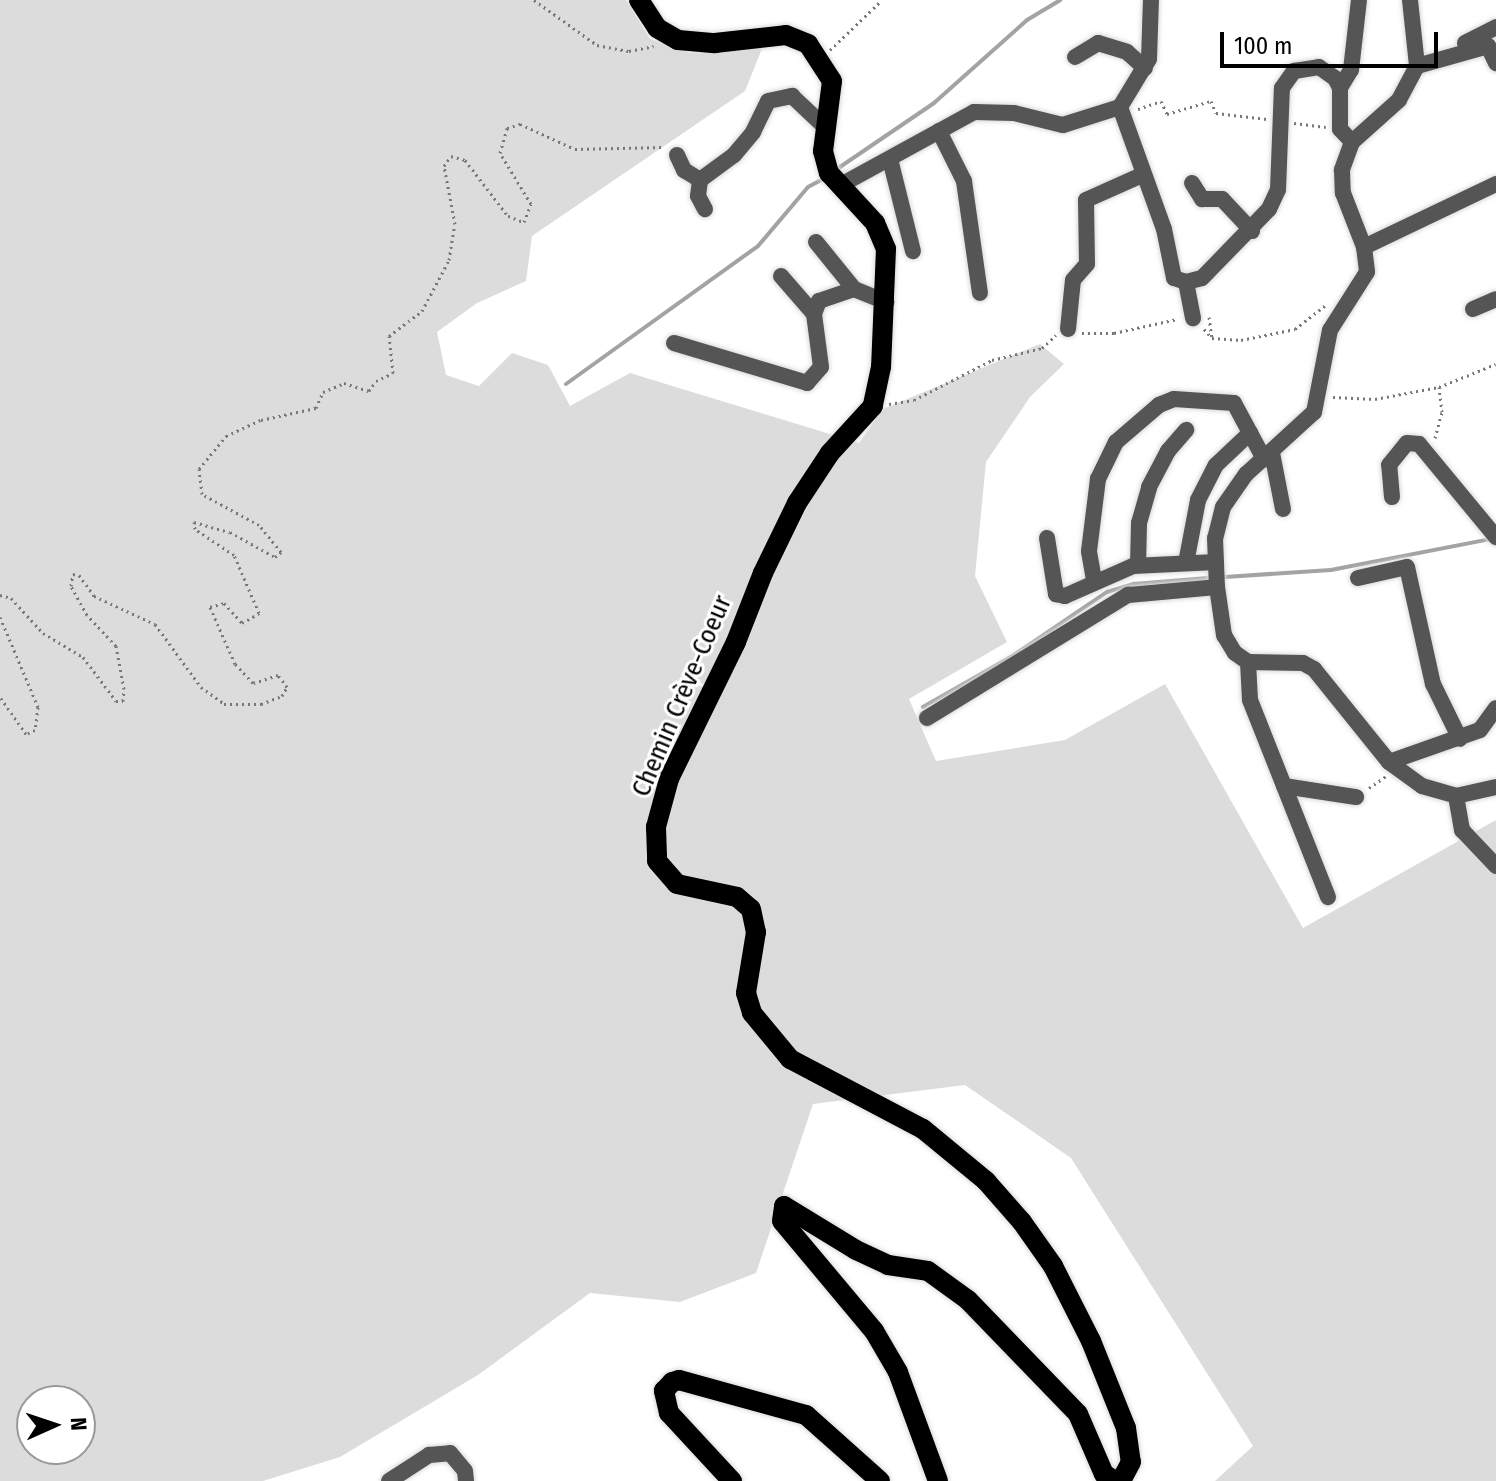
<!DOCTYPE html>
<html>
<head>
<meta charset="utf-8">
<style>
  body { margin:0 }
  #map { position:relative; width:1496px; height:1481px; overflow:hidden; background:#fff; font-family:"Fira Sans Condensed",sans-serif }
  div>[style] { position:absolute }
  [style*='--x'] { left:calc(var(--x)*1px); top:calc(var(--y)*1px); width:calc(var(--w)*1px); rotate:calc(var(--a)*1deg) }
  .green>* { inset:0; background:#dcdcdc }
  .stream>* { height:4px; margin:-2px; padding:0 2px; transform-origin:2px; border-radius:2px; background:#a3a3a3 }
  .path>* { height:3px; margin-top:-1.5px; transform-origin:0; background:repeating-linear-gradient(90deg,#777 0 2px,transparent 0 6px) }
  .roads { filter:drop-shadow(0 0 2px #dbdbdb) drop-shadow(0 0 2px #dbdbdb) }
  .minor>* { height:16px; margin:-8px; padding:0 8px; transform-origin:8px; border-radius:8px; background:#555 }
  .major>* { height:20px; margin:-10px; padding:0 10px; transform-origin:10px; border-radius:10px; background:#000 }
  span { translate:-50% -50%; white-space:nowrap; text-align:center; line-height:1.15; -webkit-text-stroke:6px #fff; paint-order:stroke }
  .street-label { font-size:26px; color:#000 }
  .north { position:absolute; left:16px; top:1385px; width:80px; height:80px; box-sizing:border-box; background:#fff; border:2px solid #999; border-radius:50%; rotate:87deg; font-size:22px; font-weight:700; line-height:32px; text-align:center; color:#000 }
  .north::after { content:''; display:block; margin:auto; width:28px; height:36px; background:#000; clip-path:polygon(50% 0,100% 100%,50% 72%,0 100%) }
  .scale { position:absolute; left:1220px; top:32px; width:218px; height:36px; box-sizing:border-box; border:4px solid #000; border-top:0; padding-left:10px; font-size:24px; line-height:28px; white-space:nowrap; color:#000; -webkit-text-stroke:6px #fff; paint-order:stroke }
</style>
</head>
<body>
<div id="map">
  <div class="green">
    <div style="clip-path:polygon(evenodd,0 0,626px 0,650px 39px,689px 53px,717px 53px,767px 36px,745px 91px,532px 236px,526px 281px,477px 303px,437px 332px,446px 375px,479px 386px,512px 353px,548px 365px,570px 406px,630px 373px,859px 443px,883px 409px,1040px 344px,1064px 364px,1030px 397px,986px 462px,975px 576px,1007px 642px,909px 699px,936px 761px,1065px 740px,1165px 684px,1303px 928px,1496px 820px,1496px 1481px,1215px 1481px,1253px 1446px,1071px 1158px,965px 1085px,813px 1104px,756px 1273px,680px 1302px,590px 1293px,478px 1375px,340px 1457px,263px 1481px,0 1481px,0 0,32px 1401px,80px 1401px,80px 1449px,32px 1449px,32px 1401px)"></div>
  </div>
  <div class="stream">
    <div style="--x:837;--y:169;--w:117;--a:-34.2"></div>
    <div style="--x:934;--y:103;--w:125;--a:-41.7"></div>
    <div style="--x:1027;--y:20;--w:39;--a:-31"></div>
    <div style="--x:566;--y:384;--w:236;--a:-35.7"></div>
    <div style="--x:758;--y:246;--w:77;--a:-49.7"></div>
    <div style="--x:808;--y:187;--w:17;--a:-28"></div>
    <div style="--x:1225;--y:577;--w:106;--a:-3.8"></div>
    <div style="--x:1331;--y:570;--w:162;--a:-11"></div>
    <div style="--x:923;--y:707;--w:101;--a:-29.6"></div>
    <div style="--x:1011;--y:657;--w:116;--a:-34.1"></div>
    <div style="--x:1107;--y:592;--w:28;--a:-17"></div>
    <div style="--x:1134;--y:584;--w:74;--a:-4.6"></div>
  </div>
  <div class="path">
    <div style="--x:534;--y:0;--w:77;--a:35.5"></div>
    <div style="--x:597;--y:45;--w:33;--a:11"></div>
    <div style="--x:629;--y:51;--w:25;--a:-11"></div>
    <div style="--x:830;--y:50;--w:72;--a:-43.9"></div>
    <div style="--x:1138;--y:109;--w:24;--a:-19"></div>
    <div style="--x:1161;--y:101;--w:14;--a:65"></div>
    <div style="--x:1167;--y:114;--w:46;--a:-16.5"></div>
    <div style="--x:1211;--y:101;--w:13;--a:67"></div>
    <div style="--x:1216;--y:113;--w:51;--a:6.7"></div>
    <div style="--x:1294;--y:123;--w:32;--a:7"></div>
    <div style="--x:1209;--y:317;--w:21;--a:82"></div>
    <div style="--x:1212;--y:338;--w:29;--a:4"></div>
    <div style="--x:1241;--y:340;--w:55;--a:-11.5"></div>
    <div style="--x:1295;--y:329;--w:39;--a:-38"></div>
    <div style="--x:1204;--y:329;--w:12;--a:48"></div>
    <div style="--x:1082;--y:333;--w:32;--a:0"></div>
    <div style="--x:1114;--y:333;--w:65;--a:-12.5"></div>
    <div style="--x:1333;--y:397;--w:42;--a:2.7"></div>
    <div style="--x:1375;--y:399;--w:65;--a:-10.6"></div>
    <div style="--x:1439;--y:387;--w:61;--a:-22"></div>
    <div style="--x:889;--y:404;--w:25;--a:-9"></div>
    <div style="--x:914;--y:400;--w:88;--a:-27.1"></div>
    <div style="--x:992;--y:360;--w:51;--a:-13.5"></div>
    <div style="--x:1042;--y:348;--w:19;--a:-43"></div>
    <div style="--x:1435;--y:438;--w:27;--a:-75"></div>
    <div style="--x:1442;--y:412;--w:25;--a:-97"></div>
    <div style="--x:0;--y:595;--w:11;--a:15"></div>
    <div style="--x:11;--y:598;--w:47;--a:47.6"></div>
    <div style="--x:43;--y:633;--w:47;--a:31"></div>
    <div style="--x:83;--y:657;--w:55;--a:53.1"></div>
    <div style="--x:116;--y:701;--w:7;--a:0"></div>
    <div style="--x:123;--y:701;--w:12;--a:-85"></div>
    <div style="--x:124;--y:689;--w:44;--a:-100.5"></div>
    <div style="--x:116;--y:646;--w:42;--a:-133.1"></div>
    <div style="--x:87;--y:615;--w:33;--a:-119"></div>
    <div style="--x:71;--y:586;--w:12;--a:-81"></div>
    <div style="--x:73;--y:574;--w:6;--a:9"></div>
    <div style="--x:79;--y:575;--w:26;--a:54"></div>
    <div style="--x:94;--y:596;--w:67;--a:24.7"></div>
    <div style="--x:155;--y:624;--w:78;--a:53.9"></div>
    <div style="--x:201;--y:687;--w:29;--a:36"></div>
    <div style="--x:224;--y:704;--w:37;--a:0"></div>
    <div style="--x:261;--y:704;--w:22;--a:-21"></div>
    <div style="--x:282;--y:696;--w:10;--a:-61"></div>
    <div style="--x:287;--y:687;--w:15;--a:-127"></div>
    <div style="--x:278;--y:675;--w:26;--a:162"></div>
    <div style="--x:253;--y:683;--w:26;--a:-133"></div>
    <div style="--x:235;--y:664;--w:62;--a:-113.7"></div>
    <div style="--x:210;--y:607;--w:15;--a:-16"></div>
    <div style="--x:224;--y:603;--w:27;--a:48"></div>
    <div style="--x:242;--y:623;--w:20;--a:-30"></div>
    <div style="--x:259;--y:613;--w:63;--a:-113.3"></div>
    <div style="--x:234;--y:555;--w:47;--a:-146.3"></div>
    <div style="--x:195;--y:529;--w:7;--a:-98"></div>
    <div style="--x:194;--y:522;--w:37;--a:16"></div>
    <div style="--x:230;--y:532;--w:51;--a:29.1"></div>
    <div style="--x:275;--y:557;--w:8;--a:-40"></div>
    <div style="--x:281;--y:552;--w:35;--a:-129"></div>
    <div style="--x:259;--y:525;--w:65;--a:-151.5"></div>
    <div style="--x:202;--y:494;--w:25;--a:-97"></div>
    <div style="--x:199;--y:469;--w:43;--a:-50.7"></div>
    <div style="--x:226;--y:436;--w:38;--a:-25"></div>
    <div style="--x:261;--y:420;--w:56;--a:-12.3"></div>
    <div style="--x:316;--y:408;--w:17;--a:-66"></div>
    <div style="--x:323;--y:392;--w:23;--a:-23"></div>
    <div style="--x:344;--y:383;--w:26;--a:18"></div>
    <div style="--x:369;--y:391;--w:12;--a:-55"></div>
    <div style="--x:376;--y:381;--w:19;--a:-25"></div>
    <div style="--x:393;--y:373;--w:37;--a:-96"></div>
    <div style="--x:389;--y:336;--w:41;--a:-37.1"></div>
    <div style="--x:422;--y:311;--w:58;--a:-62.1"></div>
    <div style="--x:449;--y:260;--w:36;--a:-81"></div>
    <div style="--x:455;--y:224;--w:59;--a:-100.7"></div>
    <div style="--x:444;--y:166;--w:12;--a:-55"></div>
    <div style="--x:451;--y:156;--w:15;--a:16"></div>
    <div style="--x:465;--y:160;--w:71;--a:52.5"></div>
    <div style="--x:508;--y:216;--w:17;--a:21"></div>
    <div style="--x:524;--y:222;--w:19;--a:-69"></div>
    <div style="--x:531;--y:204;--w:60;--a:-121.3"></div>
    <div style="--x:500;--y:153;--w:26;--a:-74"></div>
    <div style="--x:507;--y:128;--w:14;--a:-17"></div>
    <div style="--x:520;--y:124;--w:60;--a:24.4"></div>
    <div style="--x:575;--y:149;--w:89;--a:-1.3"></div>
    <div style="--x:0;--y:617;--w:98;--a:67.1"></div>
    <div style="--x:38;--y:707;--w:23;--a:97"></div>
    <div style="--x:35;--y:730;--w:10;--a:156"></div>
    <div style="--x:26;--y:734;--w:45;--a:-125.1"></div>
    <div style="--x:1369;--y:788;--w:21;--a:-35"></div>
  </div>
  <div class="roads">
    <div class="minor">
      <div style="--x:1410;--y:0;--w:66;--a:83.9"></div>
      <div style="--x:1417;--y:66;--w:38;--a:118"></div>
      <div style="--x:1399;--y:100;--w:63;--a:138.2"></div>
      <div style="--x:1352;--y:142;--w:30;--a:110"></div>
      <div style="--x:1342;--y:170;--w:23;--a:88"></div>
      <div style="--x:1343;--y:193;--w:58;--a:68.7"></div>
      <div style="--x:1364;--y:247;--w:25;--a:83"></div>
      <div style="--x:1367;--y:272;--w:69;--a:122.5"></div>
      <div style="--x:1330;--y:330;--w:84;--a:101"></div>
      <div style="--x:1314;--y:412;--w:92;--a:137.6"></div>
      <div style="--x:1246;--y:474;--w:40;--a:124.9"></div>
      <div style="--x:1223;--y:507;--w:32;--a:104"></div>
      <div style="--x:1215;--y:538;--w:49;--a:87.7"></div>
      <div style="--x:1217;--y:587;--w:49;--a:81.7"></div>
      <div style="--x:1224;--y:635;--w:21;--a:59"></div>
      <div style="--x:1235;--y:653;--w:16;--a:35"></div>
      <div style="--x:1248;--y:662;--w:55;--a:1"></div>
      <div style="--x:1303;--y:663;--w:13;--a:29"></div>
      <div style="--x:1314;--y:669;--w:119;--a:51.1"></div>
      <div style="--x:1389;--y:762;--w:41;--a:36"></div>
      <div style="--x:1422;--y:786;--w:35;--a:16"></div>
      <div style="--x:1456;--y:796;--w:41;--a:-12.7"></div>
      <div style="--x:1465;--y:43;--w:35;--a:-27"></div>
      <div style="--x:1075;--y:57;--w:27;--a:-31"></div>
      <div style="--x:1098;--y:43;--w:30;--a:17"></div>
      <div style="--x:1127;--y:52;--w:24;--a:42"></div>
      <div style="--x:1417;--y:66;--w:74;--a:-15.7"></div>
      <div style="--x:1488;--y:46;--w:19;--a:65"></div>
      <div style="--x:1340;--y:88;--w:21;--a:-59"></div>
      <div style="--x:1351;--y:70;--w:70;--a:-83.5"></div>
      <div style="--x:1120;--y:107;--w:130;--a:70.2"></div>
      <div style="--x:1164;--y:229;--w:50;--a:78.5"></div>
      <div style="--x:1174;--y:278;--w:13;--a:18"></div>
      <div style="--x:1186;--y:282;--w:16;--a:-14"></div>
      <div style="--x:1202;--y:278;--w:96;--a:-45.8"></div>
      <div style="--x:1269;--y:209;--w:21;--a:-65"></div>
      <div style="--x:1278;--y:190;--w:102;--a:-87.8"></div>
      <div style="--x:1282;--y:88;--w:21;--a:-55"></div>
      <div style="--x:1294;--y:71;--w:25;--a:-9"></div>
      <div style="--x:1319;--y:67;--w:19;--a:35"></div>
      <div style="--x:1335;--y:78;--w:11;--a:63"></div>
      <div style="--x:1340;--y:88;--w:41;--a:90"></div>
      <div style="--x:1340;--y:129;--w:18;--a:47"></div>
      <div style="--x:939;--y:131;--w:56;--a:63.4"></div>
      <div style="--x:964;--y:181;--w:113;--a:81.9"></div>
      <div style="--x:677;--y:155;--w:17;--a:65"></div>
      <div style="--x:684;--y:170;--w:19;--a:32"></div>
      <div style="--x:890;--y:159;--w:95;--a:76"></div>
      <div style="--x:700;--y:180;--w:42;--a:-36.3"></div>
      <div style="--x:734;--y:155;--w:30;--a:-50"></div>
      <div style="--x:753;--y:132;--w:34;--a:-64"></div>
      <div style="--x:768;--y:101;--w:25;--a:-12"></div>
      <div style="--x:792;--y:96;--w:48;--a:43.3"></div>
      <div style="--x:700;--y:180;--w:16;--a:97"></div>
      <div style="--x:698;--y:196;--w:15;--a:62"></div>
      <div style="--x:1192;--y:183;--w:19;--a:58"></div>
      <div style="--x:1202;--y:199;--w:20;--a:0"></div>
      <div style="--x:1222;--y:199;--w:44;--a:46.8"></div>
      <div style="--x:839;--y:186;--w:154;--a:-28.7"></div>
      <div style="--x:974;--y:112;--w:40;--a:1.4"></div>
      <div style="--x:1014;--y:113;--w:50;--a:13.8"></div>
      <div style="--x:1063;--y:125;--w:60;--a:-17.5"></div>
      <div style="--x:1120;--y:107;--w:56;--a:-58.9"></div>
      <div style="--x:1149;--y:59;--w:59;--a:-88.1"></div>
      <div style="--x:816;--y:242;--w:60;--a:51"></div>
      <div style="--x:1364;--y:247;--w:146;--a:-25.5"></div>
      <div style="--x:781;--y:276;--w:50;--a:49"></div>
      <div style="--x:1186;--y:282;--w:37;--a:79"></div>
      <div style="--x:1473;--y:309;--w:25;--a:-23"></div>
      <div style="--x:1068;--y:329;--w:49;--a:-84.2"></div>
      <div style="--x:1073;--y:280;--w:21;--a:-49"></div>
      <div style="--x:1087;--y:264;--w:64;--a:-90.9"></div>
      <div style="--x:1086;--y:200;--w:61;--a:-24.1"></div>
      <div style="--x:674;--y:343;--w:139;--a:16.7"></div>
      <div style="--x:807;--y:383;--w:21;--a:-49"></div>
      <div style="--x:821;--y:367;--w:53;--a:-97.5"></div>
      <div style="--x:814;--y:314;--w:14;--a:-69"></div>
      <div style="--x:819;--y:301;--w:37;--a:-19"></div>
      <div style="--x:854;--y:289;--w:35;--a:22"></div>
      <div style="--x:1272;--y:453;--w:57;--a:78.9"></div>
      <div style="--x:1392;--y:497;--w:32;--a:-95"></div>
      <div style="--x:1389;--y:465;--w:28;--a:-51"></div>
      <div style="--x:1407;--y:443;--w:12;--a:5"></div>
      <div style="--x:1419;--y:444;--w:121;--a:50.4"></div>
      <div style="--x:1047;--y:538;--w:57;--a:80.9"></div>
      <div style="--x:1056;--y:594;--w:9;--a:13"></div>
      <div style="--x:1065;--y:596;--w:74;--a:-23.8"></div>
      <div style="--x:1133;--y:566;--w:83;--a:-2.8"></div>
      <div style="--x:1186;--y:563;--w:64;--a:-79.2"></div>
      <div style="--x:1198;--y:500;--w:39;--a:-63"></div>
      <div style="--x:1216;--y:465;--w:47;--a:-43.3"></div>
      <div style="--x:1138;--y:565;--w:42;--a:-88.6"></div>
      <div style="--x:1139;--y:523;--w:37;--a:-74"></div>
      <div style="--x:1149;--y:487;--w:41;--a:-62.2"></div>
      <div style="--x:1168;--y:451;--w:28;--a:-49"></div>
      <div style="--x:1358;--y:578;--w:50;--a:-12.7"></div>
      <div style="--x:1407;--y:567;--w:120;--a:77.5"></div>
      <div style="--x:1433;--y:684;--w:61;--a:63.9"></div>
      <div style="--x:1094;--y:580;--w:29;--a:-100"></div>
      <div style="--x:1089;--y:551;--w:73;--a:-82.9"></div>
      <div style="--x:1098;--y:479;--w:41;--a:-64.1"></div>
      <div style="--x:1116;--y:442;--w:57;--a:-40.7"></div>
      <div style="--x:1159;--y:405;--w:16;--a:-22"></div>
      <div style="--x:1174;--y:399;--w:60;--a:3.8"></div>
      <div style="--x:1234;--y:403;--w:64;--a:61.8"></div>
      <div style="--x:1248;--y:662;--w:38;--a:87"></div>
      <div style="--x:1250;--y:700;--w:212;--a:68.4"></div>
      <div style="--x:927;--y:718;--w:236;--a:-31.5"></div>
      <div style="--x:1128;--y:595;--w:89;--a:-5.1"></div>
      <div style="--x:1389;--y:762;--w:96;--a:-19.4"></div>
      <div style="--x:1480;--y:730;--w:27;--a:-54"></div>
      <div style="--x:1284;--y:786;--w:73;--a:8.7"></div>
      <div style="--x:1456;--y:796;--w:35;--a:80"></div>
      <div style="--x:1462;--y:830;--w:50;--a:46.6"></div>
      <div style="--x:389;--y:1481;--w:48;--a:-33"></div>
      <div style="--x:429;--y:1455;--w:21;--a:-5"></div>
      <div style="--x:450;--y:1453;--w:23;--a:50"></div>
      <div style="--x:465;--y:1471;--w:10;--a:84"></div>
    </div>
    <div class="major">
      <div style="--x:639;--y:0;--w:33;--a:57"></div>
      <div style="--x:657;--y:28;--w:24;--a:30"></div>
      <div style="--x:678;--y:40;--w:37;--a:5"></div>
      <div style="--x:715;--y:43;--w:71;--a:-6.4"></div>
      <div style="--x:786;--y:35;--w:24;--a:22"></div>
      <div style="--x:808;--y:44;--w:44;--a:57"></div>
      <div style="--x:832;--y:81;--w:71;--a:97.3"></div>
      <div style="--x:823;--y:151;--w:23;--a:75"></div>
      <div style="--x:829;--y:173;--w:68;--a:47.4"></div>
      <div style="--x:875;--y:223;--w:28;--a:67"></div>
      <div style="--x:886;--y:249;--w:118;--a:92.4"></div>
      <div style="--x:881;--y:367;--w:40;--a:102"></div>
      <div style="--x:873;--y:406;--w:64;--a:132.5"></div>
      <div style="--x:830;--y:453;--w:60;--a:123.4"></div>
      <div style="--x:797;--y:503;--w:78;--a:115.9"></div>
      <div style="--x:763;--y:573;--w:74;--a:111.4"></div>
      <div style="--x:736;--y:642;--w:153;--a:116.1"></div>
      <div style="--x:669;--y:779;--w:50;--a:105.2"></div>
      <div style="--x:656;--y:827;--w:34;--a:88"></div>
      <div style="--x:657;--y:861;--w:30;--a:49"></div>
      <div style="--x:677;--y:884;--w:61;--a:12.2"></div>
      <div style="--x:737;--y:897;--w:18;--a:41"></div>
      <div style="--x:751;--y:909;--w:24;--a:78"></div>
      <div style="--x:756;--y:932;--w:62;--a:99.3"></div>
      <div style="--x:746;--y:993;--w:21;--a:73"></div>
      <div style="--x:752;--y:1013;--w:60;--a:50.4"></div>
      <div style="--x:790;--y:1059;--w:150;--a:27.8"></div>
      <div style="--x:923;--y:1129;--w:82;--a:39.5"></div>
      <div style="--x:986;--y:1181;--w:55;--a:48.7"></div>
      <div style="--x:1022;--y:1222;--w:54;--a:54.8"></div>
      <div style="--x:1053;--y:1266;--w:84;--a:63.1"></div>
      <div style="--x:1091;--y:1341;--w:94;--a:68.1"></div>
      <div style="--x:1126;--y:1428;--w:34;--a:82"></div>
      <div style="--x:1131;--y:1462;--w:21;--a:118"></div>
      <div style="--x:732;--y:1481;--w:93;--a:-132.8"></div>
      <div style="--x:669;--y:1413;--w:23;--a:-103"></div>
      <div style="--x:664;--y:1391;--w:12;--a:-48"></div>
      <div style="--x:672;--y:1382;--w:7;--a:-16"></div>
      <div style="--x:679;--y:1380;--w:132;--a:15.4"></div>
      <div style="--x:806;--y:1415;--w:99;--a:41.7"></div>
      <div style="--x:938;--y:1481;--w:116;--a:-110.2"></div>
      <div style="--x:898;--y:1372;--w:48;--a:-120.3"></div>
      <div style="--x:874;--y:1331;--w:143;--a:-129.9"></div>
      <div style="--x:782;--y:1221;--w:15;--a:-82"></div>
      <div style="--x:784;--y:1206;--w:84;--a:31.4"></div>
      <div style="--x:856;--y:1250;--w:35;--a:25"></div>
      <div style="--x:888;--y:1265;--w:40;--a:8.5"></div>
      <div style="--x:928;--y:1271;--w:49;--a:35.9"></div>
      <div style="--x:968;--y:1300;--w:158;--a:46"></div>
      <div style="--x:1078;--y:1414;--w:65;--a:66.6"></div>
      <div style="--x:1104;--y:1474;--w:13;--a:32"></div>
    </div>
  </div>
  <div class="street-label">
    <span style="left:682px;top:696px;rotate:-67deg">Chemin Crève-Coeur</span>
  </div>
  <div class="north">N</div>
  <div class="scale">100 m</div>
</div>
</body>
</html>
